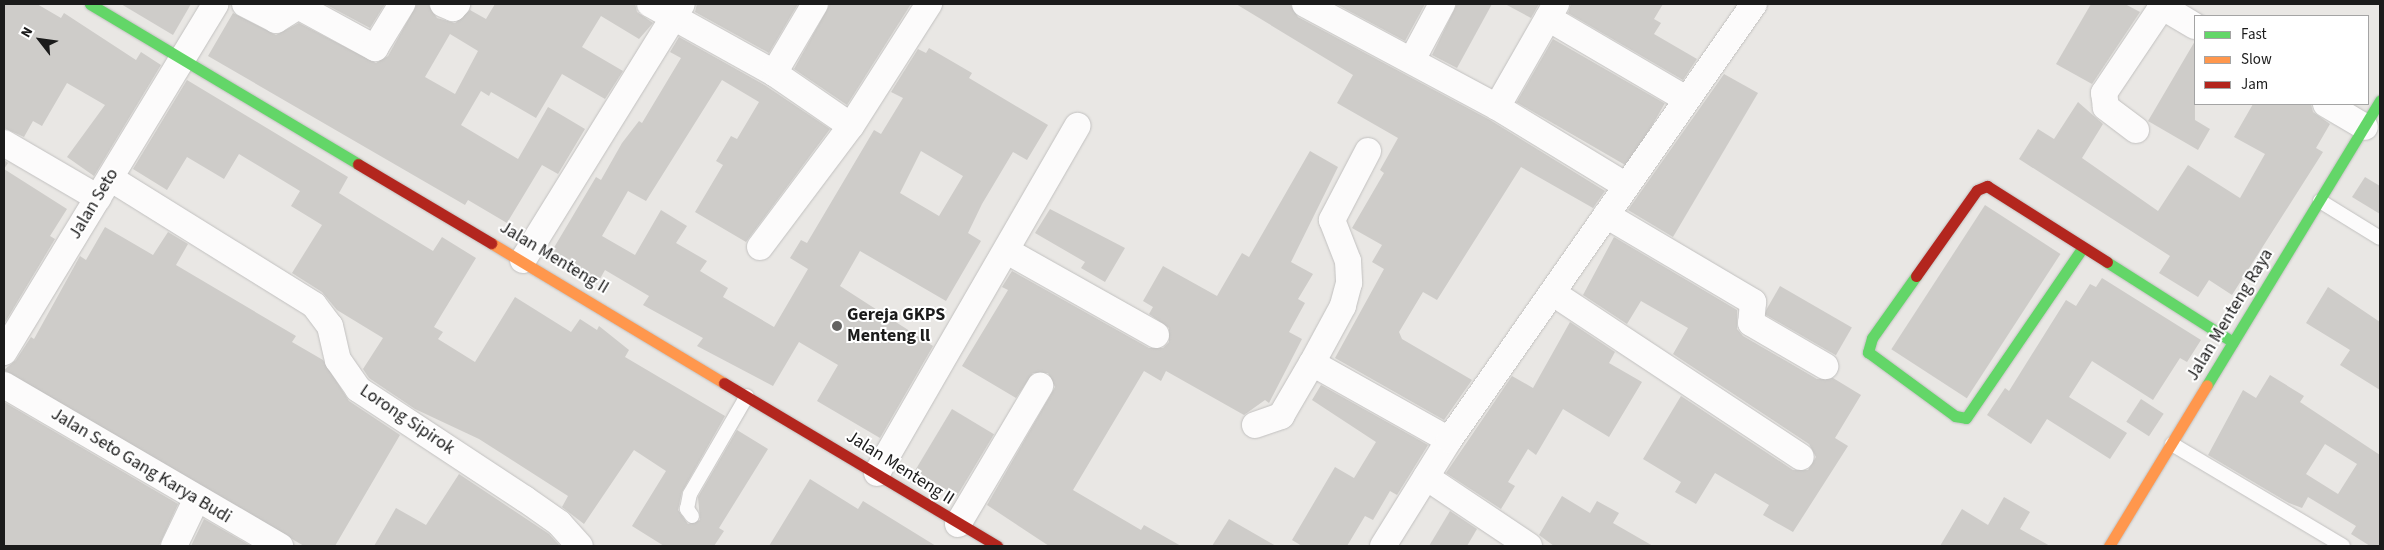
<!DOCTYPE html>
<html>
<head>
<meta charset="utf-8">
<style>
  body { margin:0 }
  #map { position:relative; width:2384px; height:550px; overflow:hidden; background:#e9e7e4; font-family:"Source Sans 3",sans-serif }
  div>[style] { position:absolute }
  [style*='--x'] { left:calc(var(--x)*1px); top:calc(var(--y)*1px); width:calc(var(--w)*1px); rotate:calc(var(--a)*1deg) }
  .building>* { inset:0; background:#ceccc9; transform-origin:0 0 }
  .roads { filter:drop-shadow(0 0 1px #c2c1c0) drop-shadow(0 0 1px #c2c1c0) }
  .lane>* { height:14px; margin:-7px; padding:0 7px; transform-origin:7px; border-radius:7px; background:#fcfbfb }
  .street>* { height:26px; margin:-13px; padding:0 13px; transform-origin:13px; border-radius:13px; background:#fcfbfb }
  .fast>* { height:11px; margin:-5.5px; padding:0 5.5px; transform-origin:5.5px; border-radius:5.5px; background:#63d668 }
  .slow>* { height:11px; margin:-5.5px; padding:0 5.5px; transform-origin:5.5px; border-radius:5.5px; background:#ff974d }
  .jam>* { height:11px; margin:-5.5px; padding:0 5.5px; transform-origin:5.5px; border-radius:5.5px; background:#b3261e }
  .dots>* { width:14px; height:14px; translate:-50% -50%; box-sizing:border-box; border:2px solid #fff; border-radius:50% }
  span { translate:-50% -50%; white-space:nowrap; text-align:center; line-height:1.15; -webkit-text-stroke:4px #fff; paint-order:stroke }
  .street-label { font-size:18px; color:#1b1b1b }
  .poi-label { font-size:18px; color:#1b1b1b; font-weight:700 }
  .left { translate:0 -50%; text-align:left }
  .frame { position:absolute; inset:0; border:5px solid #1b1b1b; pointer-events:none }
  .legend { position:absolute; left:2194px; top:15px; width:175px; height:90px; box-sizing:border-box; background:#fff; border:1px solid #a4a4a4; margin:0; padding:6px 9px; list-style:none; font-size:15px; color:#1b1b1b }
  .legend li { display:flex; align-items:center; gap:10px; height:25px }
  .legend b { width:25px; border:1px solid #a4a4a4 }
  .north { position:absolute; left:15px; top:15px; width:50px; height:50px; -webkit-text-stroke:4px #fff; paint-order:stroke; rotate:300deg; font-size:14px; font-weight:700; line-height:20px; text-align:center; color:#1b1b1b }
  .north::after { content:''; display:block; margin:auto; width:18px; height:22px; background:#1b1b1b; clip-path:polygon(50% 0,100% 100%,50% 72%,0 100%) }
</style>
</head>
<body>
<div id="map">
  <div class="building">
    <div style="clip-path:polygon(4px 4px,37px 4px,61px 18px,64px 13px,136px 60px,141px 52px,161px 65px,94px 176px,67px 157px,105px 105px,67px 83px,42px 126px,33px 121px,24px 137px,4px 128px)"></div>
    <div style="clip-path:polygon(121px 4px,191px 4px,173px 35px)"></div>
    <div style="clip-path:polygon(325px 4px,385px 4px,370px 28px)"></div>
    <div style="clip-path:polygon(evenodd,417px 4px,428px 4px,437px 18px,455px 23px,470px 10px,486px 19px,495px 4px,635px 4px,637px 12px,653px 23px,639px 39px,601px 16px,582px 47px,623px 71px,605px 99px,562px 74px,536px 118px,491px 92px,489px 96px,481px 91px,461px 125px,518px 159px,548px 107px,585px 129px,558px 174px,542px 165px,507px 223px,468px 200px,465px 205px,208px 56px,233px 13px,276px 35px,299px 23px,376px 63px,388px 56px,417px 4px,450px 34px,478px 51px,455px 94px,425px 77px,450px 34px)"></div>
    <div style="clip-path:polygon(697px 4px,798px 4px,769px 53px,695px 12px)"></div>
    <div style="clip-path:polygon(830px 4px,911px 4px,847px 105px,794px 69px)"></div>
    <div style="clip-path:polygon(1236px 4px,1290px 4px,1298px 17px,1490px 120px,1605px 191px,1593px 208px,1521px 167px,1437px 300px,1423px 292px,1399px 332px,1402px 339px,1472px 380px,1444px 420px,1335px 358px,1384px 269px,1372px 262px,1382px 245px,1352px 228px,1384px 173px,1380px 170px,1398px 138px,1337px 103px,1353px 75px)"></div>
    <div style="clip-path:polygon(1336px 4px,1425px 4px,1405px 41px)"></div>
    <div style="clip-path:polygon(1457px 4px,1492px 4px,1457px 68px,1432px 55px)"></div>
    <div style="clip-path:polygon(1505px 4px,1539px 4px,1531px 18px)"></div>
    <div style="clip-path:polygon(1571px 4px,1663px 4px,1654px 19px,1661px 23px,1654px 34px,1697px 59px,1683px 80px,1568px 13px)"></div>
    <div style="clip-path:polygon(2091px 4px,2125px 4px,2140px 12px,2092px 84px,2056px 64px)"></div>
    <div style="clip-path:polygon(evenodd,679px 37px,766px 86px,830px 129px,746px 242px,695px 212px,723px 165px,716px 161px,731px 136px,737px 139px,759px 102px,722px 80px,646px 201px,628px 191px,602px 236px,635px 255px,661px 210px,687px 226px,676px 243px,707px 261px,700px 271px,728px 288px,723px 297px,774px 327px,808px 269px,790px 258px,801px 240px,807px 243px,874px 130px,881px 134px,903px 98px,891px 92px,918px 49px,926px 53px,929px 48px,972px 73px,969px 78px,1048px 125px,1027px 160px,1013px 152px,982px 204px,968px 233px,981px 241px,946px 301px,860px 251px,840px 286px,933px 346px,880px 438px,817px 401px,838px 365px,799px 342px,773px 386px,697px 346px,703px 338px,643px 305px,649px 296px,605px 270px,597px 284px,549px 256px,596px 177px,601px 180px,622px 143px,639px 121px,642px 123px,681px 58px,670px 52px,679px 37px,921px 151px,963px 176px,939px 216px,900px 193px,921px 151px)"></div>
    <div style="left:1553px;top:39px;width:129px;height:73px;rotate:30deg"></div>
    <div style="clip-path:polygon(2195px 41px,2195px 120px,2210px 129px,2198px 150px,2148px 121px)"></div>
    <div style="clip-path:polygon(1724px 74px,1758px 93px,1673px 237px,1628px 210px)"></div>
    <div style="clip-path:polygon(187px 80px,348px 177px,339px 193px,374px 215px,433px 251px,442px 237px,476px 258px,434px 327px,443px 332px,438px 339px,475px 362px,515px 297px,571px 332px,580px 319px,597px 330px,599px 326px,629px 350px,625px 357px,725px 416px,682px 492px,678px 510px,688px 524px,700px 520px,698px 497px,737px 430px,768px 449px,719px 528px,724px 531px,714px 546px,664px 546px,632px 526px,666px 471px,634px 450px,584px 524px,562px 507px,568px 496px,479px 439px,415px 409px,369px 378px,363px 369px,383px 338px,337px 310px,322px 292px,292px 273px,322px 225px,291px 206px,300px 191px,239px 154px,224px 179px,187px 157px,167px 190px,133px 169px)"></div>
    <div style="clip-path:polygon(2078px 102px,2103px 124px,2082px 158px,2158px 211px,2188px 165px,2240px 198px,2265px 154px,2234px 137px,2253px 104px,2311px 104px,2313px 112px,2330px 124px,2316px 148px,2323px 152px,2232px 295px,2209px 280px,2198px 297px,2159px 273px,2170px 256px,2019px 159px,2038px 129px,2054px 139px)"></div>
    <div style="clip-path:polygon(1310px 151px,1338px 167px,1291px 262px,1313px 274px,1298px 299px,1305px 303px,1289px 332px,1302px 339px,1269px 403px,1265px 400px,1244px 415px,1166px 371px,1161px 381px,1144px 371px,1073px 490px,1141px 530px,1144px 525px,1181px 546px,1049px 546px,987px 505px,1055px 387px,1048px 373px,1033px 373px,1016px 398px,962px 366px,1008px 290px,1002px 287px,1012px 271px,1149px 348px,1163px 348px,1169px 342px,1169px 328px,1149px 314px,1153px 307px,1143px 301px,1163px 266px,1217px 296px,1242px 253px,1249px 257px)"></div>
    <div style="clip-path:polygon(4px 160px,8px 163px,4px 169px,67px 209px,50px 236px,55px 239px,4px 324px)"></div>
    <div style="clip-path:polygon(2365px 177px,2380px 186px,2380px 214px,2352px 197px)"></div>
    <div style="left:1985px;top:205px;width:90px;height:172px;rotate:33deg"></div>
    <div style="clip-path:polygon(1050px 209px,1125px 248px,1105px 282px,1081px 268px,1085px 262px,1035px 233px)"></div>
    <div style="clip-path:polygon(105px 227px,153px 255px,168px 232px,188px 244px,176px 265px,296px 336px,292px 342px,323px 360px,349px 401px,400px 435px,335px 546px,304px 546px,4px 370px,16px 360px,31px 337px,34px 339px,80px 256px,86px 260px)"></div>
    <div style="clip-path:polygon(1614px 237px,1737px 310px,1737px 329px,1743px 336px,1817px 379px,1833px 378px,1861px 395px,1835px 438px,1848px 446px,1793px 532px,1763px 515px,1769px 505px,1715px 473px,1696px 504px,1675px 492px,1681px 482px,1643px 459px,1681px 396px,1793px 470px,1808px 470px,1816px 457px,1809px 444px,1673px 354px,1688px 328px,1641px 301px,1627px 324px,1583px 295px)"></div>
    <div style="clip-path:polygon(2102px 278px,2201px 340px,2187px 362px,2180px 358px,2153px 400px,2092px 361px,2069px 397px,2127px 433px,2110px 459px,2047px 419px,2031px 444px,1987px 415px,2005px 388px,2009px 391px,2066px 300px,2076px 306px,2090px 284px,2096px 287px)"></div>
    <div style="left:1780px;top:286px;width:83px;height:32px;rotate:30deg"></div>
    <div style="clip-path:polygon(2328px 287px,2380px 322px,2380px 390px,2340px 365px,2350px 350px,2306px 323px)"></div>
    <div style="clip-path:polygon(1570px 322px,1615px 352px,1609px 363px,1642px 382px,1609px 437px,1563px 409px,1536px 455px,1528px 449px,1508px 482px,1515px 486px,1501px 509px,1446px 473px,1512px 376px,1533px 388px)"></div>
    <div style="clip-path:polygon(evenodd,2270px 375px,2304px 396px,2300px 402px,2380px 455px,2380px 546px,2370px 546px,2351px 534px,2356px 526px,2308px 497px,2302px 508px,2289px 503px,2208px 455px,2243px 390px,2256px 398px,2270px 375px,2325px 444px,2357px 464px,2338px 494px,2306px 474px,2325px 444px)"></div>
    <div style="clip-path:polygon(1321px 385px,1428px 445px,1397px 495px,1390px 491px,1373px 520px,1365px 516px,1347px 546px,1302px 546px,1292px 540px,1335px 467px,1354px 478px,1376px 442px,1312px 400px)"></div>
    <div style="left:2141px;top:399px;width:27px;height:27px;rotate:33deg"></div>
    <div style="clip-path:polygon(4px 402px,178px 504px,159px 546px,4px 546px)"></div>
    <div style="left:952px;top:409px;width:49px;height:72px;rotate:31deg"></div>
    <div style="clip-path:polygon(459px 474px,549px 534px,560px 546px,374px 546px,396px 508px,426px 525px)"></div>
    <div style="clip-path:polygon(810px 479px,858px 509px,863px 501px,936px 546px,769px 546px)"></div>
    <div style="clip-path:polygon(1562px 496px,1590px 513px,1597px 501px,1619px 513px,1613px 523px,1653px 546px,1554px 546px,1539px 535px)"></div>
    <div style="clip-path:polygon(2004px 497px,2030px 512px,2020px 529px,2050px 546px,1940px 546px,1962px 509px,1988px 525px)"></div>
    <div style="clip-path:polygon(1450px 511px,1477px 529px,1467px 546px,1429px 546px)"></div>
    <div style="clip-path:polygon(204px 519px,251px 546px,191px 546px)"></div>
    <div style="clip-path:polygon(1229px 519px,1276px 546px,1212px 546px)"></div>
  </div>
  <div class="roads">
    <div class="lane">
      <div style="--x:2320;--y:201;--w:70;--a:31.7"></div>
      <div style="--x:2172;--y:444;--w:199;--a:30.8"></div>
      <div style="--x:692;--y:516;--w:9;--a:-126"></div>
      <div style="--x:687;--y:509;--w:15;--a:-79"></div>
      <div style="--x:690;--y:494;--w:113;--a:-59.8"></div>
    </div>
    <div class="street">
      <div style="--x:245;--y:4;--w:35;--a:27"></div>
      <div style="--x:276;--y:20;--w:26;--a:-32"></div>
      <div style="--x:298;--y:6;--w:88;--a:28.6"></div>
      <div style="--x:375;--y:48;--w:52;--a:-58.5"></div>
      <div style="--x:443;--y:4;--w:11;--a:22"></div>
      <div style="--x:453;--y:8;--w:6;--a:-45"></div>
      <div style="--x:650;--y:4;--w:142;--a:29.1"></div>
      <div style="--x:774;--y:73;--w:93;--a:34.5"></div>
      <div style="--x:1305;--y:4;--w:218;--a:28.2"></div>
      <div style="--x:1497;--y:107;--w:150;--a:31.4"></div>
      <div style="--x:1548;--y:18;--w:160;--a:30.4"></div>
      <div style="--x:1412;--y:60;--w:64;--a:-61.8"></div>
      <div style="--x:774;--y:73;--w:80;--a:-59.3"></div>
      <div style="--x:2326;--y:104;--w:45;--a:30.5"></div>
      <div style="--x:1497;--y:107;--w:119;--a:-60.2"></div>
      <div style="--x:2136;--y:130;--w:38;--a:-143"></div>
      <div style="--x:2106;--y:107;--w:14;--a:-98"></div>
      <div style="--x:2104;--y:93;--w:99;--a:-56.1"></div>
      <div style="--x:2159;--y:11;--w:9;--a:-6"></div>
      <div style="--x:2168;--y:10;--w:31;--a:31"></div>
      <div style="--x:4;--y:143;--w:109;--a:30.3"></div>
      <div style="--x:1368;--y:151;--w:78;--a:117.6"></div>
      <div style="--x:1332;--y:220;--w:44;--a:68.7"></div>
      <div style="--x:1348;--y:261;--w:22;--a:87"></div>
      <div style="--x:1349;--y:283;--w:24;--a:105"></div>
      <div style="--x:1343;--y:306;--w:65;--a:118.5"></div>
      <div style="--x:1312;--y:363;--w:157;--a:29.3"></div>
      <div style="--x:110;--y:178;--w:240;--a:31.9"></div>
      <div style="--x:314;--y:305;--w:26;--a:53"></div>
      <div style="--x:330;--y:326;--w:35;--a:77"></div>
      <div style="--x:338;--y:360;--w:35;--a:55"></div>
      <div style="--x:358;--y:389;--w:200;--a:33.4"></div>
      <div style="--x:525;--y:499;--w:42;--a:35.2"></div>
      <div style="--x:559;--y:523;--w:31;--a:48"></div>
      <div style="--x:1606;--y:215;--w:171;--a:30.6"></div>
      <div style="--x:1753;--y:302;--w:21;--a:95"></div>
      <div style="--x:1751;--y:323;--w:86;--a:30.2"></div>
      <div style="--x:760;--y:247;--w:151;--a:-53.1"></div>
      <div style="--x:851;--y:126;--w:145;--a:-57.4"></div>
      <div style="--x:1007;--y:251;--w:171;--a:29.4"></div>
      <div style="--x:523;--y:260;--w:301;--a:-58.2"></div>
      <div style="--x:1553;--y:293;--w:297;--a:33.5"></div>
      <div style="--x:4;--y:352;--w:407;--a:-58.7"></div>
      <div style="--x:4;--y:385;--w:320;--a:30.3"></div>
      <div style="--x:1255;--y:425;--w:28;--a:-19"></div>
      <div style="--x:1281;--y:416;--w:61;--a:-59.7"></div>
      <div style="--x:877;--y:473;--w:401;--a:-60"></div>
      <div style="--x:1426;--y:477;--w:124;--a:33.8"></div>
      <div style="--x:958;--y:524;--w:161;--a:-59.3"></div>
      <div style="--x:174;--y:546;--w:51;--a:-64.4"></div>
      <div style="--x:1383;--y:546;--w:125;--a:-58.1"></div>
      <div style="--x:1449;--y:440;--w:532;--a:-55.03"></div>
    </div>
    <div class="fast">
      <div style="--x:90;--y:4;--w:312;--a:30.8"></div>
      <div style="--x:2107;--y:262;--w:149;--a:32.4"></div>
      <div style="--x:1916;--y:276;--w:76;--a:125.4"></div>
      <div style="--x:1872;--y:338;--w:15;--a:106"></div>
      <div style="--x:1868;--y:352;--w:108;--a:36.3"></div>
      <div style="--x:1955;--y:416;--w:11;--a:10"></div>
      <div style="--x:1966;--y:418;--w:204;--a:-55.6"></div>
      <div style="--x:2207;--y:385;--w:333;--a:-58.7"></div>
    </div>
    <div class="slow">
      <div style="--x:491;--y:243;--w:272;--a:31"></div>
      <div style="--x:2109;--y:546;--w:188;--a:-58.7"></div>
    </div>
    <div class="jam">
      <div style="--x:358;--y:164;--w:155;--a:30.7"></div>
      <div style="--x:1916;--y:276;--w:105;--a:-54.7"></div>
      <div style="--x:1977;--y:190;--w:11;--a:-22"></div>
      <div style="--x:1987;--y:186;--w:142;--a:32.3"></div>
      <div style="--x:724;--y:383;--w:318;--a:30.8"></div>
    </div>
  </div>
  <div class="dots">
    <div style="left:837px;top:326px;background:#636261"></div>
  </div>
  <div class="street-label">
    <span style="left:94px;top:204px;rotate:-59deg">Jalan Seto</span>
    <span style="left:554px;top:258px;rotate:31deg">Jalan Menteng II</span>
    <span style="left:2230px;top:315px;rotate:-59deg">Jalan Menteng Raya</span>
    <span style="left:407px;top:420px;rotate:34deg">Lorong Sipirok</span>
    <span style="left:141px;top:466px;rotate:31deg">Jalan Seto Gang Karya Budi</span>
    <span style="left:900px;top:468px;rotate:32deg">Jalan Menteng II</span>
  </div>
  <div class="poi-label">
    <span class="left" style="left:847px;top:326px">Gereja GKPS<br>Menteng ll</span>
  </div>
  <div class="frame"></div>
  <ul class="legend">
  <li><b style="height:6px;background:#63d668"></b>Fast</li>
  <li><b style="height:6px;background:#ff974d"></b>Slow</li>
  <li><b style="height:6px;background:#b3261e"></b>Jam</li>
  </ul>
  <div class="north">N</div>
</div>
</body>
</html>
